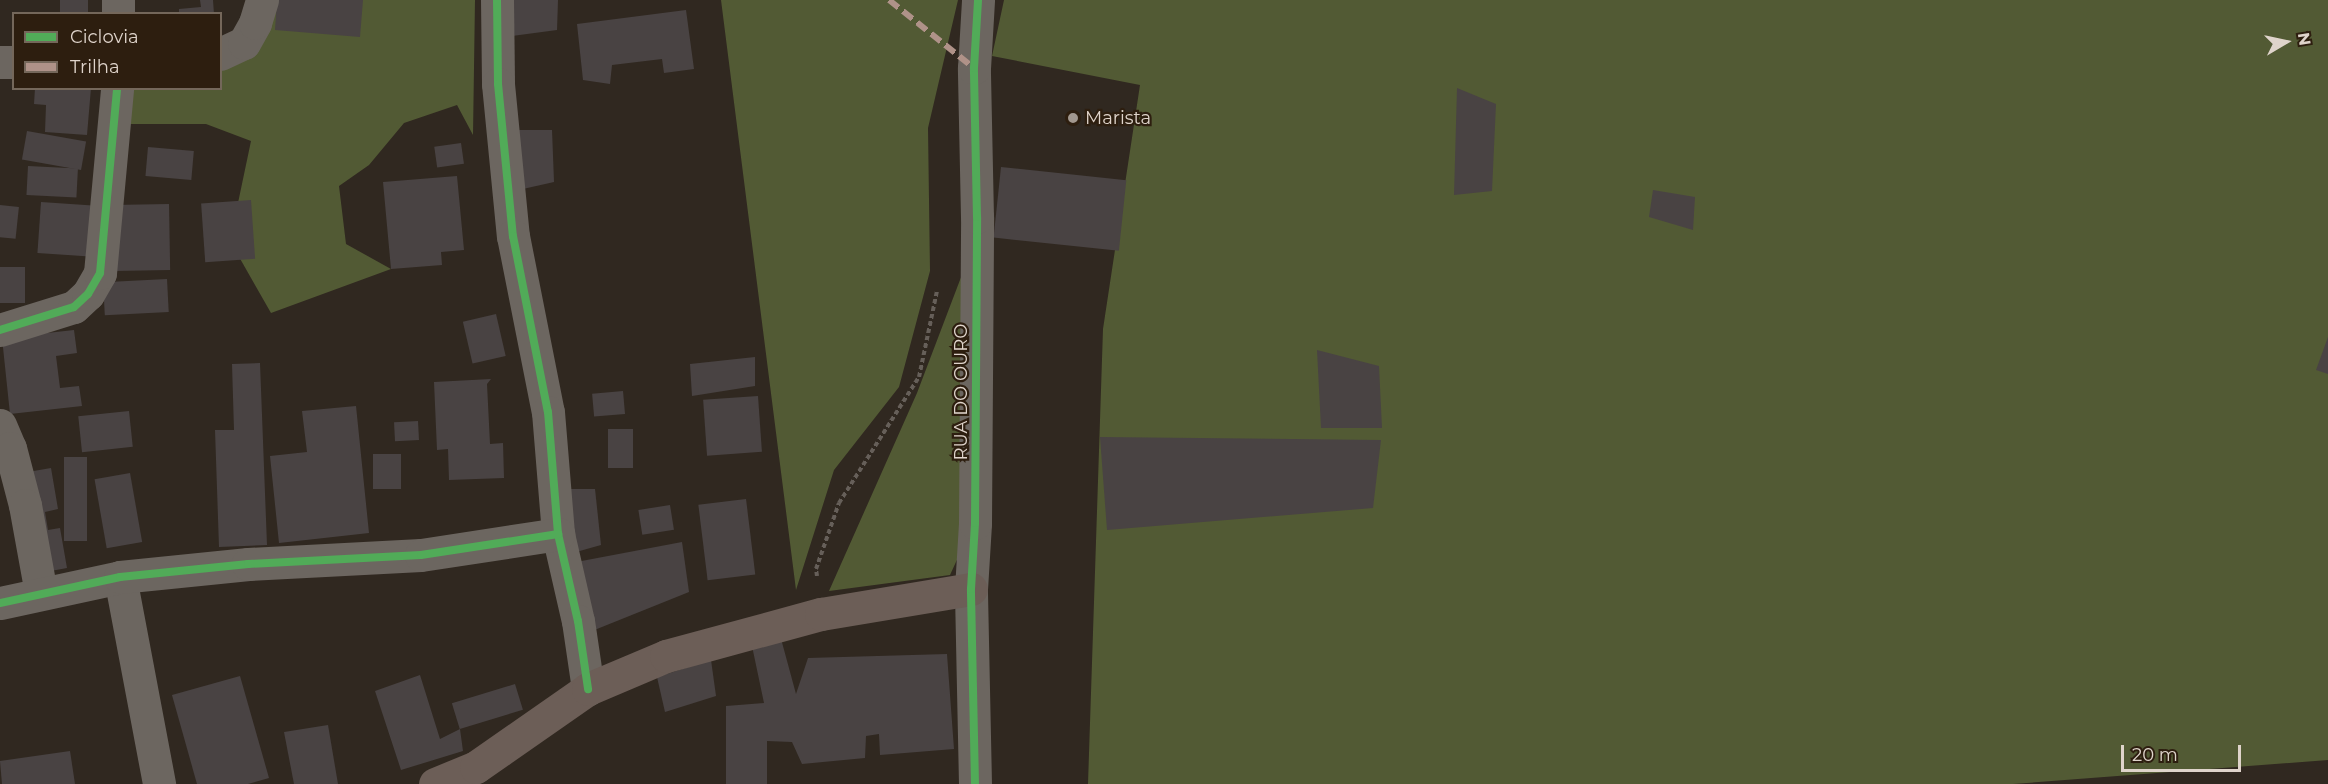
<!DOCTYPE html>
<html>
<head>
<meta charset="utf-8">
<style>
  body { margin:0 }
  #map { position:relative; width:2328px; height:784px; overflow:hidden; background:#302820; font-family:Montserrat,sans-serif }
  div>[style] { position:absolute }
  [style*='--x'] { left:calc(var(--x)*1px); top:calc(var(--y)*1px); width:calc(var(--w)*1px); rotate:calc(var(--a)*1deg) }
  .forest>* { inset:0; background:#525a34 }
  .building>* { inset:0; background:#494343; transform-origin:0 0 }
  .path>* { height:4px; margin-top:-2px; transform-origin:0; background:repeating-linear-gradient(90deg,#665f59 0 4.5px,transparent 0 7.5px) }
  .street>* { height:33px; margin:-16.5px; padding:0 16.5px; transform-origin:16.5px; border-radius:16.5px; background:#6c6660 }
  .primary>* { height:33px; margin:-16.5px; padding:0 16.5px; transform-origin:16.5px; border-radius:16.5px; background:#6c5e57 }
  .quiet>* { height:6px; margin-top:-3px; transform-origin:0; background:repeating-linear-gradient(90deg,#af9288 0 12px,transparent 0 18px) }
  .cycleway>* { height:8px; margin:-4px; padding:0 4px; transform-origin:4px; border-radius:4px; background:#51ab58 }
  .dots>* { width:16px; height:16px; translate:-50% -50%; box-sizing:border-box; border:3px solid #2d1e0f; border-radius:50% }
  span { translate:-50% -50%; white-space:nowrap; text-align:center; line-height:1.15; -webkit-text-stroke:4.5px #2d1e0f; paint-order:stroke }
  .poi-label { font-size:18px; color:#dfd4cb }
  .left { translate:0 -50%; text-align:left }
  .street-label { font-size:18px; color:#dfd4cb }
  .legend { position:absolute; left:12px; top:12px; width:210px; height:78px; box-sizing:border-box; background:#2d1e0f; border:2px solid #74675a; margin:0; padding:8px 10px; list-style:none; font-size:18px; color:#dfd4cb }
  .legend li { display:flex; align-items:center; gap:12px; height:30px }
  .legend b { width:30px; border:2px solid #74675a }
  .north { position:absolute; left:2256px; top:12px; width:60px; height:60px; -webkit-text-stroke:4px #2d1e0f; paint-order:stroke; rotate:81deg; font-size:16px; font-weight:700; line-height:24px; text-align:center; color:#dfd4cb }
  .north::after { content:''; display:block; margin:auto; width:21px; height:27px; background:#dfd4cb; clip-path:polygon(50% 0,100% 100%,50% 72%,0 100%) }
  .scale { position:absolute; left:2121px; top:745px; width:120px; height:27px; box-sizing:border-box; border:3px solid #dfd4cb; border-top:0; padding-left:8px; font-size:18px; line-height:21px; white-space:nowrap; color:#dfd4cb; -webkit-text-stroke:4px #2d1e0f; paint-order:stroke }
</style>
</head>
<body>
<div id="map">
  <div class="forest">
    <div style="clip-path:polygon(269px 0,475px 0,473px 135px,457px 105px,404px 123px,369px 165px,339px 186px,346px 244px,391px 269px,271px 313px,230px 241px,251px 141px,206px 124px,125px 124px,129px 89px,220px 88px,221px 60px)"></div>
    <div style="clip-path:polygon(721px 0,958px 0,928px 128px,930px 271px,899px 387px,834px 470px,796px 590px)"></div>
    <div style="clip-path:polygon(1004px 0,2328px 0,2328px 760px,2013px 784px,1088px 784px,1103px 329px,1140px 85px,992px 56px)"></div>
    <div style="clip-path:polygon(971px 251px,967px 538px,950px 575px,829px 591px,917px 393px)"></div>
  </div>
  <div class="building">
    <div style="left:60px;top:0;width:28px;height:14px"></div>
    <div style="clip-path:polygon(200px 0,213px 0,214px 14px,179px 14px,179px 9px,201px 7px)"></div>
    <div style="clip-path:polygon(277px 0,363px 0,360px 37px,275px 30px)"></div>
    <div style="clip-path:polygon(514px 0,558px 0,557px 30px,512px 36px)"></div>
    <div style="clip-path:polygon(686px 10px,694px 69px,664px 73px,662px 59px,612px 65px,610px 84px,583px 80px,577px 24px)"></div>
    <div style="clip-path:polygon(35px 88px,91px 88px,87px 135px,45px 132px,46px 105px,34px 104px)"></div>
    <div style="clip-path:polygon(1457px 88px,1496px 104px,1492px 191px,1454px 195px)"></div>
    <div style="clip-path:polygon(513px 130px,552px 130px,554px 182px,514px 191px)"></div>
    <div style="left:27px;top:131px;width:60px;height:29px;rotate:10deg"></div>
    <div style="left:461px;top:143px;width:21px;height:27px;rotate:82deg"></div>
    <div style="left:148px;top:147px;width:46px;height:29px;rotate:5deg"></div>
    <div style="left:28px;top:166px;width:50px;height:29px;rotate:3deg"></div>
    <div style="left:1001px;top:167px;width:126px;height:71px;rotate:6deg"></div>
    <div style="clip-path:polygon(457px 176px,464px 250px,441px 252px,442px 265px,391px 269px,383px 182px)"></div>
    <div style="clip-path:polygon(1653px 190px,1695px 197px,1693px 230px,1649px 217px)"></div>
    <div style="left:251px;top:200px;width:59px;height:50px;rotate:86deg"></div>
    <div style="left:41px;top:202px;width:59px;height:51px;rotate:4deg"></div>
    <div style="left:169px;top:204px;width:66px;height:57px;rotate:89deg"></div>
    <div style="left:0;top:205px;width:19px;height:32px;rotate:6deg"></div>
    <div style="left:0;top:267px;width:25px;height:36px"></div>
    <div style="left:167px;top:279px;width:33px;height:64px;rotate:87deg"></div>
    <div style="left:496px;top:314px;width:43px;height:34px;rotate:77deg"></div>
    <div style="clip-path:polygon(74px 330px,77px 353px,56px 356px,60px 388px,79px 386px,82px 406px,10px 414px,2px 338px)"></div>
    <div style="clip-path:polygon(2328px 337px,2328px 374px,2316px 370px)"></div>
    <div style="clip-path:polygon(1317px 350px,1379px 366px,1382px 428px,1321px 428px)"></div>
    <div style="clip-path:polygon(755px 357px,755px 386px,692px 396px,690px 364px)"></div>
    <div style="clip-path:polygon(260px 363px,267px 545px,219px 547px,215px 430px,234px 430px,232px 364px)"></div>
    <div style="clip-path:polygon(491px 379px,487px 384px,490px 444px,503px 443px,504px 478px,449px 480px,448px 449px,437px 450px,434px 382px)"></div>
    <div style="left:623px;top:391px;width:23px;height:31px;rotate:85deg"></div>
    <div style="left:758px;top:396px;width:56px;height:55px;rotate:86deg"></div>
    <div style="clip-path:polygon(356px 406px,369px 533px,279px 543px,270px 456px,307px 452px,302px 411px)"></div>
    <div style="left:129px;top:411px;width:36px;height:51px;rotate:84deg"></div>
    <div style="left:418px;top:421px;width:19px;height:24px;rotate:87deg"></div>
    <div style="left:608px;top:429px;width:25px;height:39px"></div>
    <div style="clip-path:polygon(1100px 437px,1381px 440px,1373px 508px,1107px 530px)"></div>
    <div style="left:373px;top:454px;width:28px;height:35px"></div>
    <div style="left:64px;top:457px;width:23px;height:84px"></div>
    <div style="clip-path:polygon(51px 468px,58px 509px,45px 512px,48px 530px,60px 528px,67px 568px,40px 573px,22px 473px)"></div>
    <div style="left:130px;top:473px;width:70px;height:36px;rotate:80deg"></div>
    <div style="clip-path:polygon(563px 489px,595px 489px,601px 545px,569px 554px)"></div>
    <div style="left:746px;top:499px;width:76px;height:48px;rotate:83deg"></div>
    <div style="left:670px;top:505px;width:25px;height:32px;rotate:81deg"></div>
    <div style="clip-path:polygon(682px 542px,689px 592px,587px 633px,571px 563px)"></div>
    <div style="clip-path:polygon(780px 635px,796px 694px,808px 658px,947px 654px,954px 749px,880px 755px,879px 734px,866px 736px,865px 758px,802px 764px,792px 742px,767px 741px,767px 784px,726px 784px,726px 706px,764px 703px,752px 646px)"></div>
    <div style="clip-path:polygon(711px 660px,716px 696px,665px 712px,657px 677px)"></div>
    <div style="clip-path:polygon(420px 675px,440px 739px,460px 729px,463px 751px,401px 770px,375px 691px)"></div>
    <div style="clip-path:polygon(240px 676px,269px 778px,248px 784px,197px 784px,172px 695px)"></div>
    <div style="left:515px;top:684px;width:27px;height:66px;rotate:73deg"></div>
    <div style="clip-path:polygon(328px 725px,338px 784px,294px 784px,284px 732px)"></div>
    <div style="clip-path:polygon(70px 751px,75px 784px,2px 784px,0 761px)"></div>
  </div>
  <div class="path">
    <div style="--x:817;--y:576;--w:7;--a:-98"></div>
    <div style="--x:816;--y:569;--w:70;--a:-70.8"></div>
    <div style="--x:839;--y:503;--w:149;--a:-57.6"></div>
    <div style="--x:919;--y:377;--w:88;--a:-78.2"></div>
  </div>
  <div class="street">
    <div style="--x:118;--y:0;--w:14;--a:90"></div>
    <div style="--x:497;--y:0;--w:84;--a:89.3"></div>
    <div style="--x:498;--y:84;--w:153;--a:84.4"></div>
    <div style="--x:513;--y:236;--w:179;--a:78.8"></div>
    <div style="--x:548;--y:412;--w:122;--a:85.3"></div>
    <div style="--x:558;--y:534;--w:89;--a:77.1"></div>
    <div style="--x:578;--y:621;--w:69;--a:81.6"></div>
    <div style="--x:220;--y:54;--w:26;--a:-25"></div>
    <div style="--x:244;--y:43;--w:23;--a:-61"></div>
    <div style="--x:255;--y:23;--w:24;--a:-73"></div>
    <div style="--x:0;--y:62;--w:14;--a:0"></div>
    <div style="--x:0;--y:330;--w:77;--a:-17.3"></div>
    <div style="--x:74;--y:307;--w:19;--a:-43"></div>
    <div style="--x:88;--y:294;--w:24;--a:-60"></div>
    <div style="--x:100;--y:273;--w:186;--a:-84.7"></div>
    <div style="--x:0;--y:425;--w:25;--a:67"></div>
    <div style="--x:10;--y:448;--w:59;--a:75.3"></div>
    <div style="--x:25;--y:505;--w:89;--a:79.7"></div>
    <div style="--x:120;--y:577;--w:211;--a:79.3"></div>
    <div style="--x:0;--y:603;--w:123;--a:-12.2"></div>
    <div style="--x:120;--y:577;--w:129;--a:-5.8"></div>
    <div style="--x:248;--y:564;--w:173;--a:-3"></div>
    <div style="--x:421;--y:555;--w:139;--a:-8.7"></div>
    <div style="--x:975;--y:784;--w:195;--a:-91.2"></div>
    <div style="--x:971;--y:589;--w:66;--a:-86.5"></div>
    <div style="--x:975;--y:523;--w:306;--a:-89.6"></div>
    <div style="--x:977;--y:217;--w:149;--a:-91.2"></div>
    <div style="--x:974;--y:68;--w:68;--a:-86.6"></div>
  </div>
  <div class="primary">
    <div style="--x:435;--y:784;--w:44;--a:-22.5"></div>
    <div style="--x:476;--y:767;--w:136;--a:-34.9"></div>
    <div style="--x:588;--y:689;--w:85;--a:-22.9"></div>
    <div style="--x:666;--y:656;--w:161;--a:-15.2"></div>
    <div style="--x:821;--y:614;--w:152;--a:-9.5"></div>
  </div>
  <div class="quiet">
    <div style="--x:889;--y:0;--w:109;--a:38.7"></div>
  </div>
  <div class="cycleway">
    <div style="--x:497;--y:0;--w:84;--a:89.3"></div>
    <div style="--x:498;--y:84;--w:153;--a:84.4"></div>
    <div style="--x:513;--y:236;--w:179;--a:78.8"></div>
    <div style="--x:548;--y:412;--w:122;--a:85.3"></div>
    <div style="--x:558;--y:534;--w:89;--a:77.1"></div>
    <div style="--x:578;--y:621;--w:69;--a:81.6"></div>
    <div style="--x:0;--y:330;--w:77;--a:-17.3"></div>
    <div style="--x:74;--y:307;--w:19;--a:-43"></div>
    <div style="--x:88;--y:294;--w:24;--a:-60"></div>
    <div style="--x:100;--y:273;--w:186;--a:-84.7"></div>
    <div style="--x:0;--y:603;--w:123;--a:-12.2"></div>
    <div style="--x:120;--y:577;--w:129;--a:-5.8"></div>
    <div style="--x:248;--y:564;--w:173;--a:-3"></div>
    <div style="--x:421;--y:555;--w:139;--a:-8.7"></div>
    <div style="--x:975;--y:784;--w:195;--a:-91.2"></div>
    <div style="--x:971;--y:589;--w:66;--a:-86.5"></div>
    <div style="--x:975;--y:523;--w:306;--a:-89.6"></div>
    <div style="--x:977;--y:217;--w:149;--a:-91.2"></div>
    <div style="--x:974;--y:68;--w:68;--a:-86.6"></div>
  </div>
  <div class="dots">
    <div style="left:1073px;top:118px;background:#a2988f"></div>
  </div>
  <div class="poi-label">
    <span class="left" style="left:1085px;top:118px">Marista</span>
  </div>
  <div class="street-label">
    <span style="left:961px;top:392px;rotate:-90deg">RUA DO OURO</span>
  </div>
  <ul class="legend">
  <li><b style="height:8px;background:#51ab58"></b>Ciclovia</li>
  <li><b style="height:8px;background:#af9288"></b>Trilha</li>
  </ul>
  <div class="north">N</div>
  <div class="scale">20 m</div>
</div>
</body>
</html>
